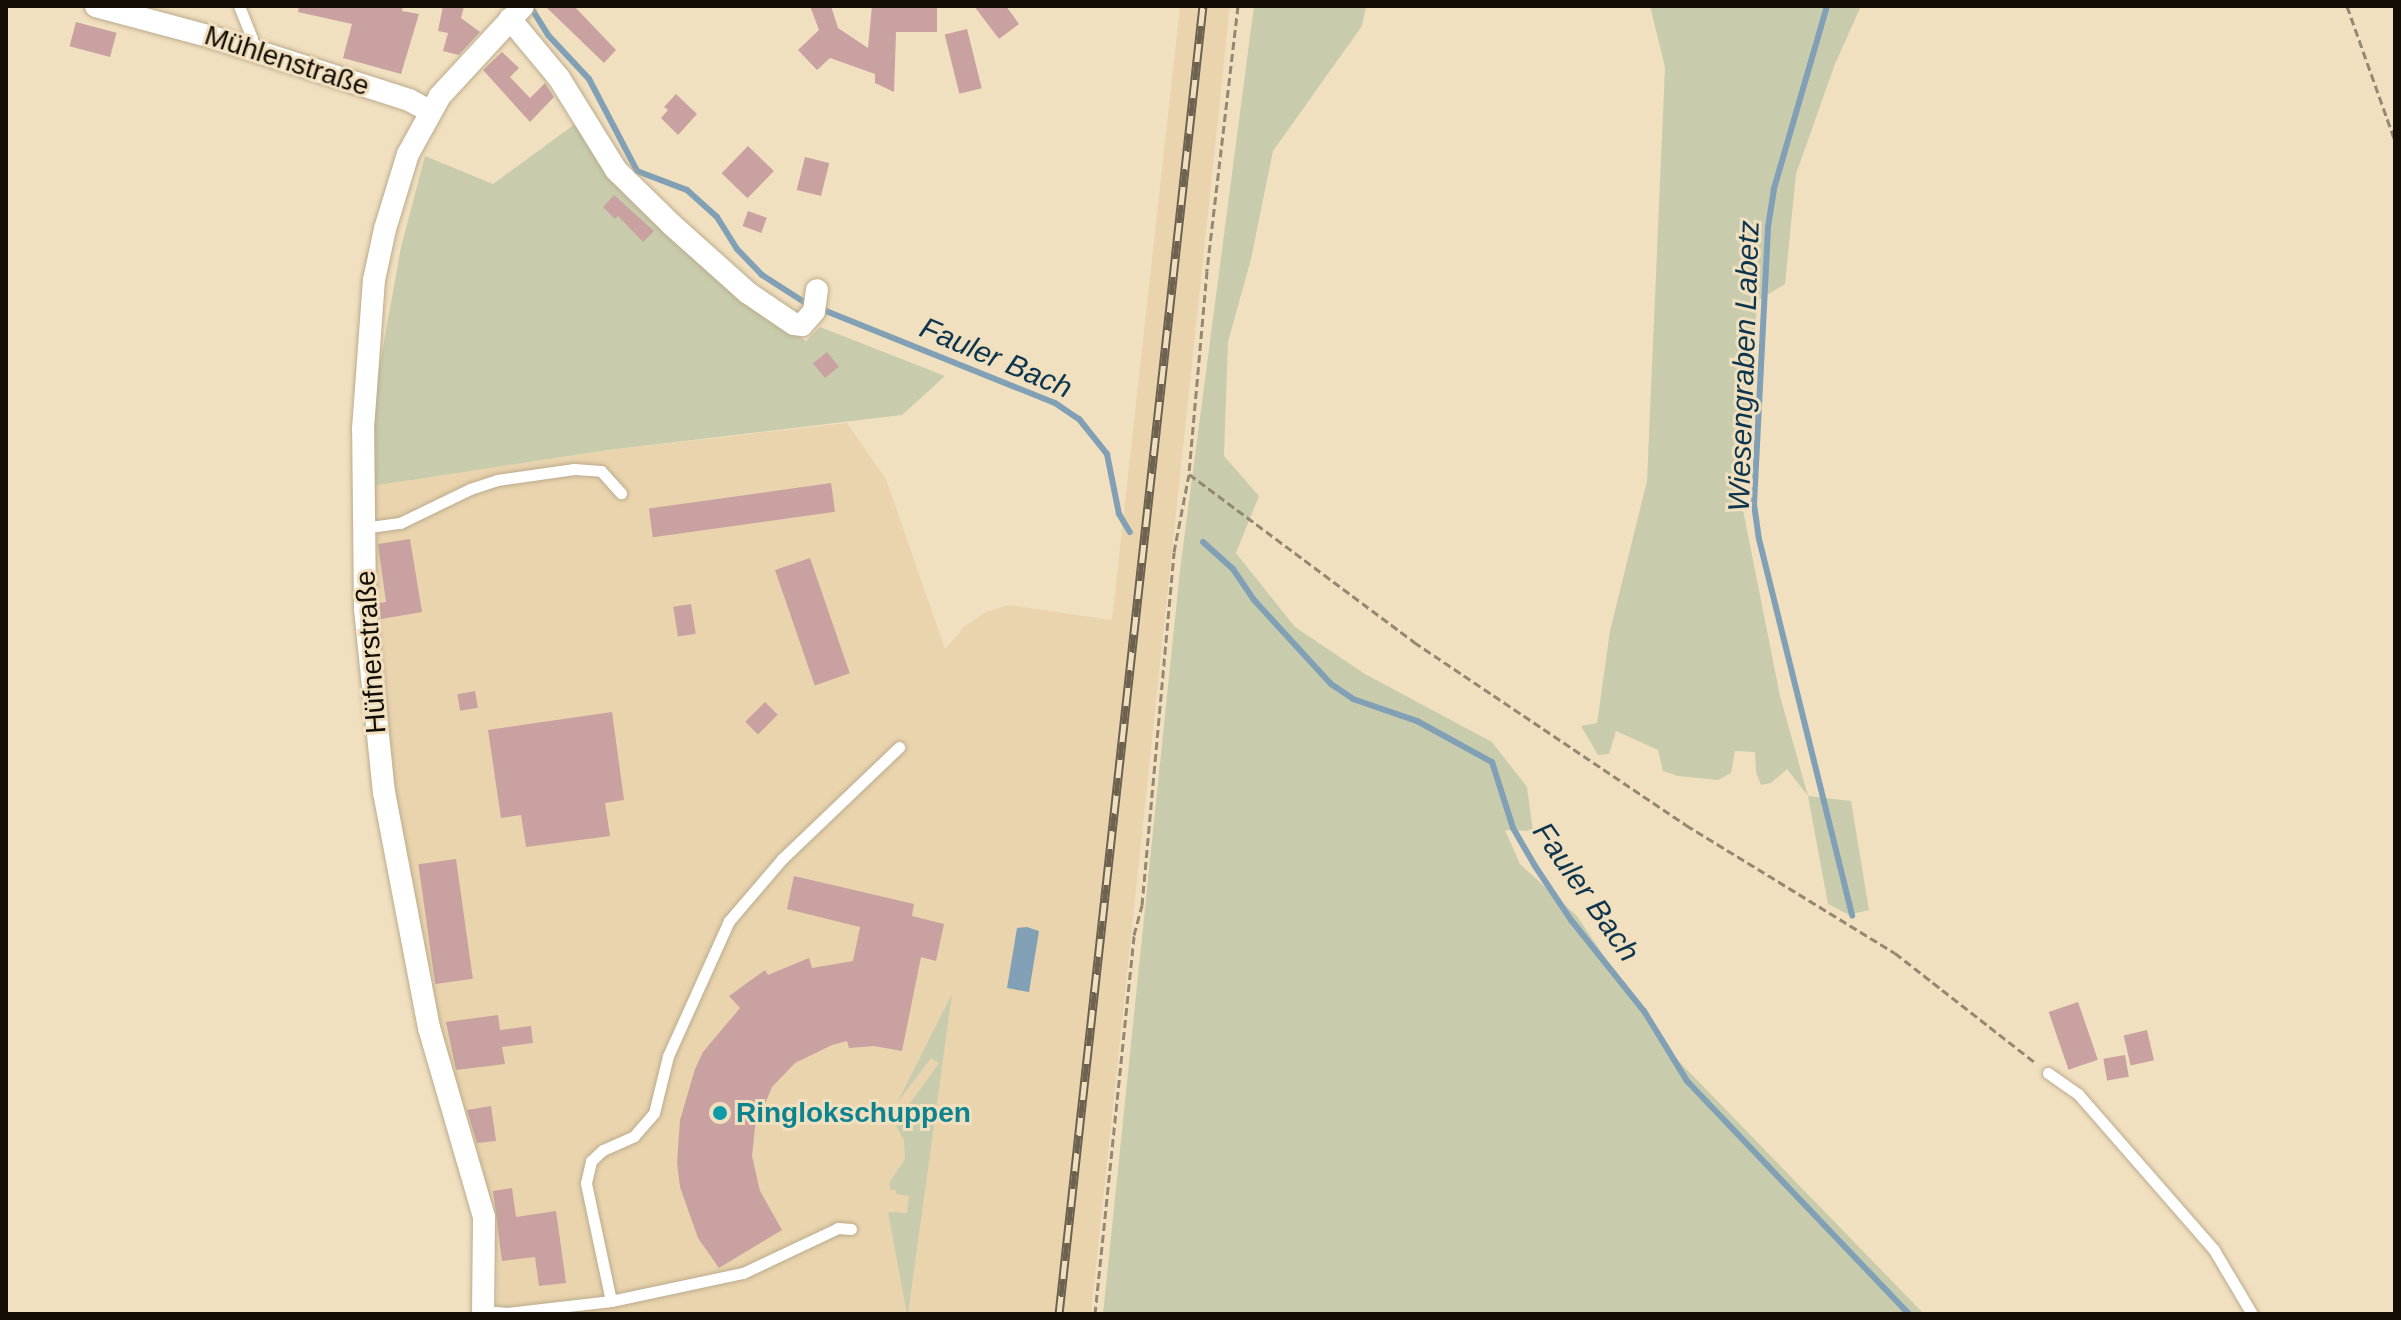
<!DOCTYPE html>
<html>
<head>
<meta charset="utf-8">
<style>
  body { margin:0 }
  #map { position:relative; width:2401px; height:1320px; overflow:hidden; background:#f1e0c0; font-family:Arial,sans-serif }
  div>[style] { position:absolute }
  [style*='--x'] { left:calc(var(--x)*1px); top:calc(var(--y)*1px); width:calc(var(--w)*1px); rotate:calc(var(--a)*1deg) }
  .built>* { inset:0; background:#e9d4ae }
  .green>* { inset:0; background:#c8ccad }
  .water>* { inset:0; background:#81a0b5 }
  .stream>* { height:6px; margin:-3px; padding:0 3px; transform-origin:3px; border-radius:3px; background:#81a0b5 }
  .building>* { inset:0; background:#c8a1a0; transform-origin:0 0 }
  .path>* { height:3px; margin-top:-1.5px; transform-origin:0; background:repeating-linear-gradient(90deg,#958872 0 8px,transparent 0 12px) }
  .roads { filter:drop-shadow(0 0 2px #bbab8c) drop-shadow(0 0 2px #bbab8c) }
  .lane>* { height:11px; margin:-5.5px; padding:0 5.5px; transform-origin:5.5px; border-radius:5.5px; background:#fff }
  .street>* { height:22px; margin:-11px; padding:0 11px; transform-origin:11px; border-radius:11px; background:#fff }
  .rail>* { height:9px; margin-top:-4.5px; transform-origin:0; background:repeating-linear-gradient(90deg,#f1e0c0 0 18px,#6d6250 0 36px); box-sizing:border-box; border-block:2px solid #6d6250 }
  .dots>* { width:22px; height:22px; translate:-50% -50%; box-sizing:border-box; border:4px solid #f1e0c0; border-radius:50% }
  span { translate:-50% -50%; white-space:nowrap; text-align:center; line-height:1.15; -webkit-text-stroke:6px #f1e0c0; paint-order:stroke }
  .street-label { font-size:28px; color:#130d04 }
  .culture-label { font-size:28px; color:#0d838f; font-weight:700 }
  .left { translate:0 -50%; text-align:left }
  .water-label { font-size:30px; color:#0d354d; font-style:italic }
  .frame { position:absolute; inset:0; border:8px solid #130d04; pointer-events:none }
</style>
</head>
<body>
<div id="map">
  <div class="built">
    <div style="clip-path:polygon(1180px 6px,1230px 6px,1091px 1314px,497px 1314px,497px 1261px,492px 1212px,450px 1067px,405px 862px,389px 756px,374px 603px,372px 486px,608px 450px,847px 423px,886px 479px,945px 649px,965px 626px,986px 612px,1009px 605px,1112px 620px)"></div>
  </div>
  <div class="green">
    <div style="clip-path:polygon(1254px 6px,1366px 6px,1362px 26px,1273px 151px,1251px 259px,1228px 342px,1224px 456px,1259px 496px,1236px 553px,1295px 627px,1365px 674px,1492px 742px,1527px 787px,1533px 831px,1505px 830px,1520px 864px,1577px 916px,1664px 1046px,1924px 1314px,1103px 1314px,1180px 570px)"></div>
    <div style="clip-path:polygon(1650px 6px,1861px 6px,1835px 64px,1796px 174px,1785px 284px,1757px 301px,1743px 510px,1780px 696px,1808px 796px,1851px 801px,1869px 910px,1849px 915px,1828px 904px,1808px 796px,1787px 769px,1771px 783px,1761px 785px,1756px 772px,1755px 752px,1735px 751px,1731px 773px,1718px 780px,1678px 776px,1663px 771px,1658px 750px,1616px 731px,1609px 754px,1598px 755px,1581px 726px,1597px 723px,1610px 631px,1647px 481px,1665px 67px)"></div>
    <div style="clip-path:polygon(575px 124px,751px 304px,806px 341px,820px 327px,945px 376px,902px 415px,608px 450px,372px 486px,373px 403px,401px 247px,425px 156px,493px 184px)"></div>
    <div style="clip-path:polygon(952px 994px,908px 1314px,907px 1314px,888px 1212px,907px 1213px,909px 1196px,896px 1194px,896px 1190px,891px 1190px,889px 1183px,905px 1159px,904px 1140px,895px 1124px,939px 1063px,931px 1058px,897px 1103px)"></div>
  </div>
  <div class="water">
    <div style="clip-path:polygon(1027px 927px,1039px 931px,1029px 992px,1007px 988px,1017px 928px)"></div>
  </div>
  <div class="stream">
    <div style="--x:530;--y:6;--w:34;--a:58"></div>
    <div style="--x:548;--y:35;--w:60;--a:47"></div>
    <div style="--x:589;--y:79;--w:104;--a:62.4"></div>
    <div style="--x:637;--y:171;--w:53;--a:20.8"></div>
    <div style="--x:687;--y:190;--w:40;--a:42"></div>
    <div style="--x:717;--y:217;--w:38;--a:58"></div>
    <div style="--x:737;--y:249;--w:36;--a:46"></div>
    <div style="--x:762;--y:275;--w:56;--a:32.6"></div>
    <div style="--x:1827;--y:6;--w:191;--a:106.2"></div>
    <div style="--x:1774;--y:189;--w:39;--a:99"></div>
    <div style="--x:1768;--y:228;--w:276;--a:92.9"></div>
    <div style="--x:1754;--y:504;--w:35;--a:82"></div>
    <div style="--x:1759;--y:539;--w:388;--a:76.1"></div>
    <div style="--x:821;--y:309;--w:252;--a:21.9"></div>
    <div style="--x:1055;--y:403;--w:29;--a:34"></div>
    <div style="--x:1079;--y:419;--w:45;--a:51.3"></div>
    <div style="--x:1107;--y:454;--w:61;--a:78.7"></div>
    <div style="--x:1119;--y:514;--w:21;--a:59"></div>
    <div style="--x:1203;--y:542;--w:40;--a:42"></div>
    <div style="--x:1233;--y:569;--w:37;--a:56"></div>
    <div style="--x:1254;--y:600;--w:114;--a:47.5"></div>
    <div style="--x:1331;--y:684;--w:27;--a:34"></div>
    <div style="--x:1353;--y:699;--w:68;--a:19"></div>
    <div style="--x:1417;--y:721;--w:85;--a:28.7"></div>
    <div style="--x:1492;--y:762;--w:69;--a:72.3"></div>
    <div style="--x:1513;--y:828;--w:44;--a:59.9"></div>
    <div style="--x:1535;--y:866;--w:65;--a:56.3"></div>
    <div style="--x:1571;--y:920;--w:117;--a:51.3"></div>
    <div style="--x:1644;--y:1011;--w:82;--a:58.4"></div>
    <div style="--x:1687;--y:1081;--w:322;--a:46.4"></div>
  </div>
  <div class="building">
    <div style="clip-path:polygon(299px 6px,403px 6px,402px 11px,419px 14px,401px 74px,343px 58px,352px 24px,298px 12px)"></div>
    <div style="clip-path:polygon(443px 6px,464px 6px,461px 18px,480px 32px,459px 55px,443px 51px,448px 33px,438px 31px)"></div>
    <div style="clip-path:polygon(545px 6px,574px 6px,616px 50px,604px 63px)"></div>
    <div style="clip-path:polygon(810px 6px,831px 6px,838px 28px,868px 48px,872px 6px,937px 6px,937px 32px,896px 32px,894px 92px,875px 83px,875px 74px,830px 58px,817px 70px,798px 50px,819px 30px)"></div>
    <div style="clip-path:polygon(974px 6px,1006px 6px,1019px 24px,999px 39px)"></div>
    <div style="left:76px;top:22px;width:42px;height:25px;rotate:15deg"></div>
    <div style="left:967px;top:29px;width:61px;height:23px;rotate:76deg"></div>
    <div style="clip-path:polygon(502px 52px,519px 68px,510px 77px,530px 98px,545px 83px,554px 97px,530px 122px,483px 70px)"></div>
    <div style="clip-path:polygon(676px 94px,697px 114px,678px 135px,661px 118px,668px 110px,664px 107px)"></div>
    <div style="left:748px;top:146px;width:36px;height:38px;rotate:44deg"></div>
    <div style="left:805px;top:157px;width:25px;height:34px;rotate:14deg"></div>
    <div style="clip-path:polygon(614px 195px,654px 231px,643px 242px,618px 216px,615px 219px,603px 207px)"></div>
    <div style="left:748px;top:211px;width:20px;height:16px;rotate:20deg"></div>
    <div style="left:827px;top:352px;width:19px;height:18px;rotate:51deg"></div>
    <div style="left:831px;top:483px;width:29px;height:184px;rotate:82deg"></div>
    <div style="clip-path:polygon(410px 539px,422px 612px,381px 619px,379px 603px,386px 602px,378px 544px)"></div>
    <div style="left:810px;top:558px;width:122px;height:37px;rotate:71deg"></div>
    <div style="left:691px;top:604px;width:30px;height:18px;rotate:81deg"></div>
    <div style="left:475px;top:691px;width:17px;height:18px;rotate:80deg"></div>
    <div style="left:765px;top:702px;width:18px;height:28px;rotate:45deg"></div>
    <div style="clip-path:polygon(612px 712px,624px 800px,605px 803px,610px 836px,526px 847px,521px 815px,501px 818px,488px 730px)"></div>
    <div style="left:456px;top:859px;width:121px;height:38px;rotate:82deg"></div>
    <div style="clip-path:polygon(794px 876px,914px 904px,912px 916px,944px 924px,936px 961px,921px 957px,902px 1051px,874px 1046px,849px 1048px,847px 1041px,832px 1045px,795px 1063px,772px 1087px,755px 1127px,752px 1156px,760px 1191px,782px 1230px,719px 1268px,698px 1238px,680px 1187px,677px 1163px,680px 1120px,695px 1069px,703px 1052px,740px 1008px,729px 996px,765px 970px,768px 975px,809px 958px,812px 968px,853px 961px,860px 927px,787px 909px)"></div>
    <div style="left:2078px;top:1002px;width:61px;height:31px;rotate:71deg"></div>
    <div style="clip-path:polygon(498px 1015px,500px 1030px,531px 1026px,533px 1043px,502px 1047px,505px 1064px,456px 1070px,446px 1022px)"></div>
    <div style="left:2147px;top:1030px;width:31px;height:24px;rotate:77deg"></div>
    <div style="left:2125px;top:1055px;width:22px;height:22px;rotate:80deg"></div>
    <div style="clip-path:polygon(491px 1106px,496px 1141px,477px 1143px,467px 1110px)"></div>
    <div style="clip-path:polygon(512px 1188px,516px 1217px,556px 1211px,566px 1283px,539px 1286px,535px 1257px,502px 1261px,493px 1191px)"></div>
  </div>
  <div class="path">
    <div style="--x:1238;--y:6;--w:267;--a:96.7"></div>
    <div style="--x:1207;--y:271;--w:204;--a:95.1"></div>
    <div style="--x:1189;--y:474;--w:281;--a:36.7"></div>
    <div style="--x:1414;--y:642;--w:328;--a:33.9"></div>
    <div style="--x:1686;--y:825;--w:245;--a:31.5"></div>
    <div style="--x:1895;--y:953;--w:179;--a:38"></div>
    <div style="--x:2347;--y:6;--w:143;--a:70.4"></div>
    <div style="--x:1095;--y:1314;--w:381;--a:-84.1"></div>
    <div style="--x:1134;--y:935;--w:31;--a:-75"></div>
    <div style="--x:1142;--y:905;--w:354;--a:-84.8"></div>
    <div style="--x:1174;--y:552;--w:79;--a:-79.1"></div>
  </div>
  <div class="roads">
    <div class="lane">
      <div style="--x:239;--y:6;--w:35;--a:68"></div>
      <div style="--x:252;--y:38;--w:11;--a:95"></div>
      <div style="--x:363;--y:528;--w:37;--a:-8"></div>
      <div style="--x:400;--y:523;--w:78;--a:-25.9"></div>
      <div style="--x:470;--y:489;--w:28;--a:-18"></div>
      <div style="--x:497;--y:480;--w:78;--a:-8.1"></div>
      <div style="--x:574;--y:469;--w:27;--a:4"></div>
      <div style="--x:601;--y:471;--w:30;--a:48"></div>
      <div style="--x:2048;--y:1073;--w:37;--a:35"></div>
      <div style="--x:2078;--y:1094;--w:207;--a:48.9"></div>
      <div style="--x:2214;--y:1250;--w:74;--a:59.3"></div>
      <div style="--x:611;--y:1301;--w:121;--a:-102"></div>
      <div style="--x:586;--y:1183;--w:23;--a:-77"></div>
      <div style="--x:591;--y:1161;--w:16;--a:-43"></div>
      <div style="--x:603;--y:1150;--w:34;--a:-24"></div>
      <div style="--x:634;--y:1136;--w:30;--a:-49"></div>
      <div style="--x:654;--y:1113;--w:59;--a:-76.2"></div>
      <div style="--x:668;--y:1056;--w:148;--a:-65.7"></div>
      <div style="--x:729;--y:921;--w:82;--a:-49.5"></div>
      <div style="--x:782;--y:859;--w:162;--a:-43.7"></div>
      <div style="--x:483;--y:1311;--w:24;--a:5"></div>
      <div style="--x:507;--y:1313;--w:105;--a:-6.6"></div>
      <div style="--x:611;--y:1301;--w:135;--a:-12"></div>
      <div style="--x:743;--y:1273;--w:105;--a:-25.3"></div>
      <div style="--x:838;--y:1228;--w:13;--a:4"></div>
    </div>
    <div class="street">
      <div style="--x:96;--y:6;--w:120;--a:15"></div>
      <div style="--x:212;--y:37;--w:207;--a:17.7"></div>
      <div style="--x:409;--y:100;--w:24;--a:28"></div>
      <div style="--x:510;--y:19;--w:77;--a:50.3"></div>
      <div style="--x:559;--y:78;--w:108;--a:58.2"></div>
      <div style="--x:616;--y:170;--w:78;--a:44.5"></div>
      <div style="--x:672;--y:225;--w:102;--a:41.8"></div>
      <div style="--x:748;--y:293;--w:55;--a:34"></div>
      <div style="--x:794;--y:324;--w:8;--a:7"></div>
      <div style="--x:802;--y:325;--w:18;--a:-49"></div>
      <div style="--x:814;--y:311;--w:21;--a:-82"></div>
      <div style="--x:483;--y:1314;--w:97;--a:-89.4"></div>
      <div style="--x:484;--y:1217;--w:197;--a:-106.2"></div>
      <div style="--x:429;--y:1028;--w:239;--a:-100.8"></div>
      <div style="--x:384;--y:793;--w:186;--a:-95.9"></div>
      <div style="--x:365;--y:608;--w:179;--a:-90.6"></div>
      <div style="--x:363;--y:429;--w:149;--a:-85.8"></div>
      <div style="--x:374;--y:280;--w:52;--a:-77.8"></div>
      <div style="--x:385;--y:229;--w:78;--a:-73"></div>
      <div style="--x:408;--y:154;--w:66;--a:-61.1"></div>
      <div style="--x:440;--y:96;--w:122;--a:-47.3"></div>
    </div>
  </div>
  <div class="rail">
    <div style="--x:1059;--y:1314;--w:1316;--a:-83.72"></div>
  </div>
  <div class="dots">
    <div style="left:720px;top:1113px;background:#0f9aa8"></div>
  </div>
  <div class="street-label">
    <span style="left:287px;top:61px;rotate:18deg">Mühlenstraße</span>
    <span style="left:371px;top:652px;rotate:-94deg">Hüfnerstraße</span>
  </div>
  <div class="culture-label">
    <span class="left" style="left:736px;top:1113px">Ringlokschuppen</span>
  </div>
  <div class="water-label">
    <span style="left:996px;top:358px;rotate:23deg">Fauler Bach</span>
    <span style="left:1744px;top:366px;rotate:-88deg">Wiesengraben Labetz</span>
    <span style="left:1586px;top:892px;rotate:55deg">Fauler Bach</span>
  </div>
  <div class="frame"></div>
</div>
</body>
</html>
